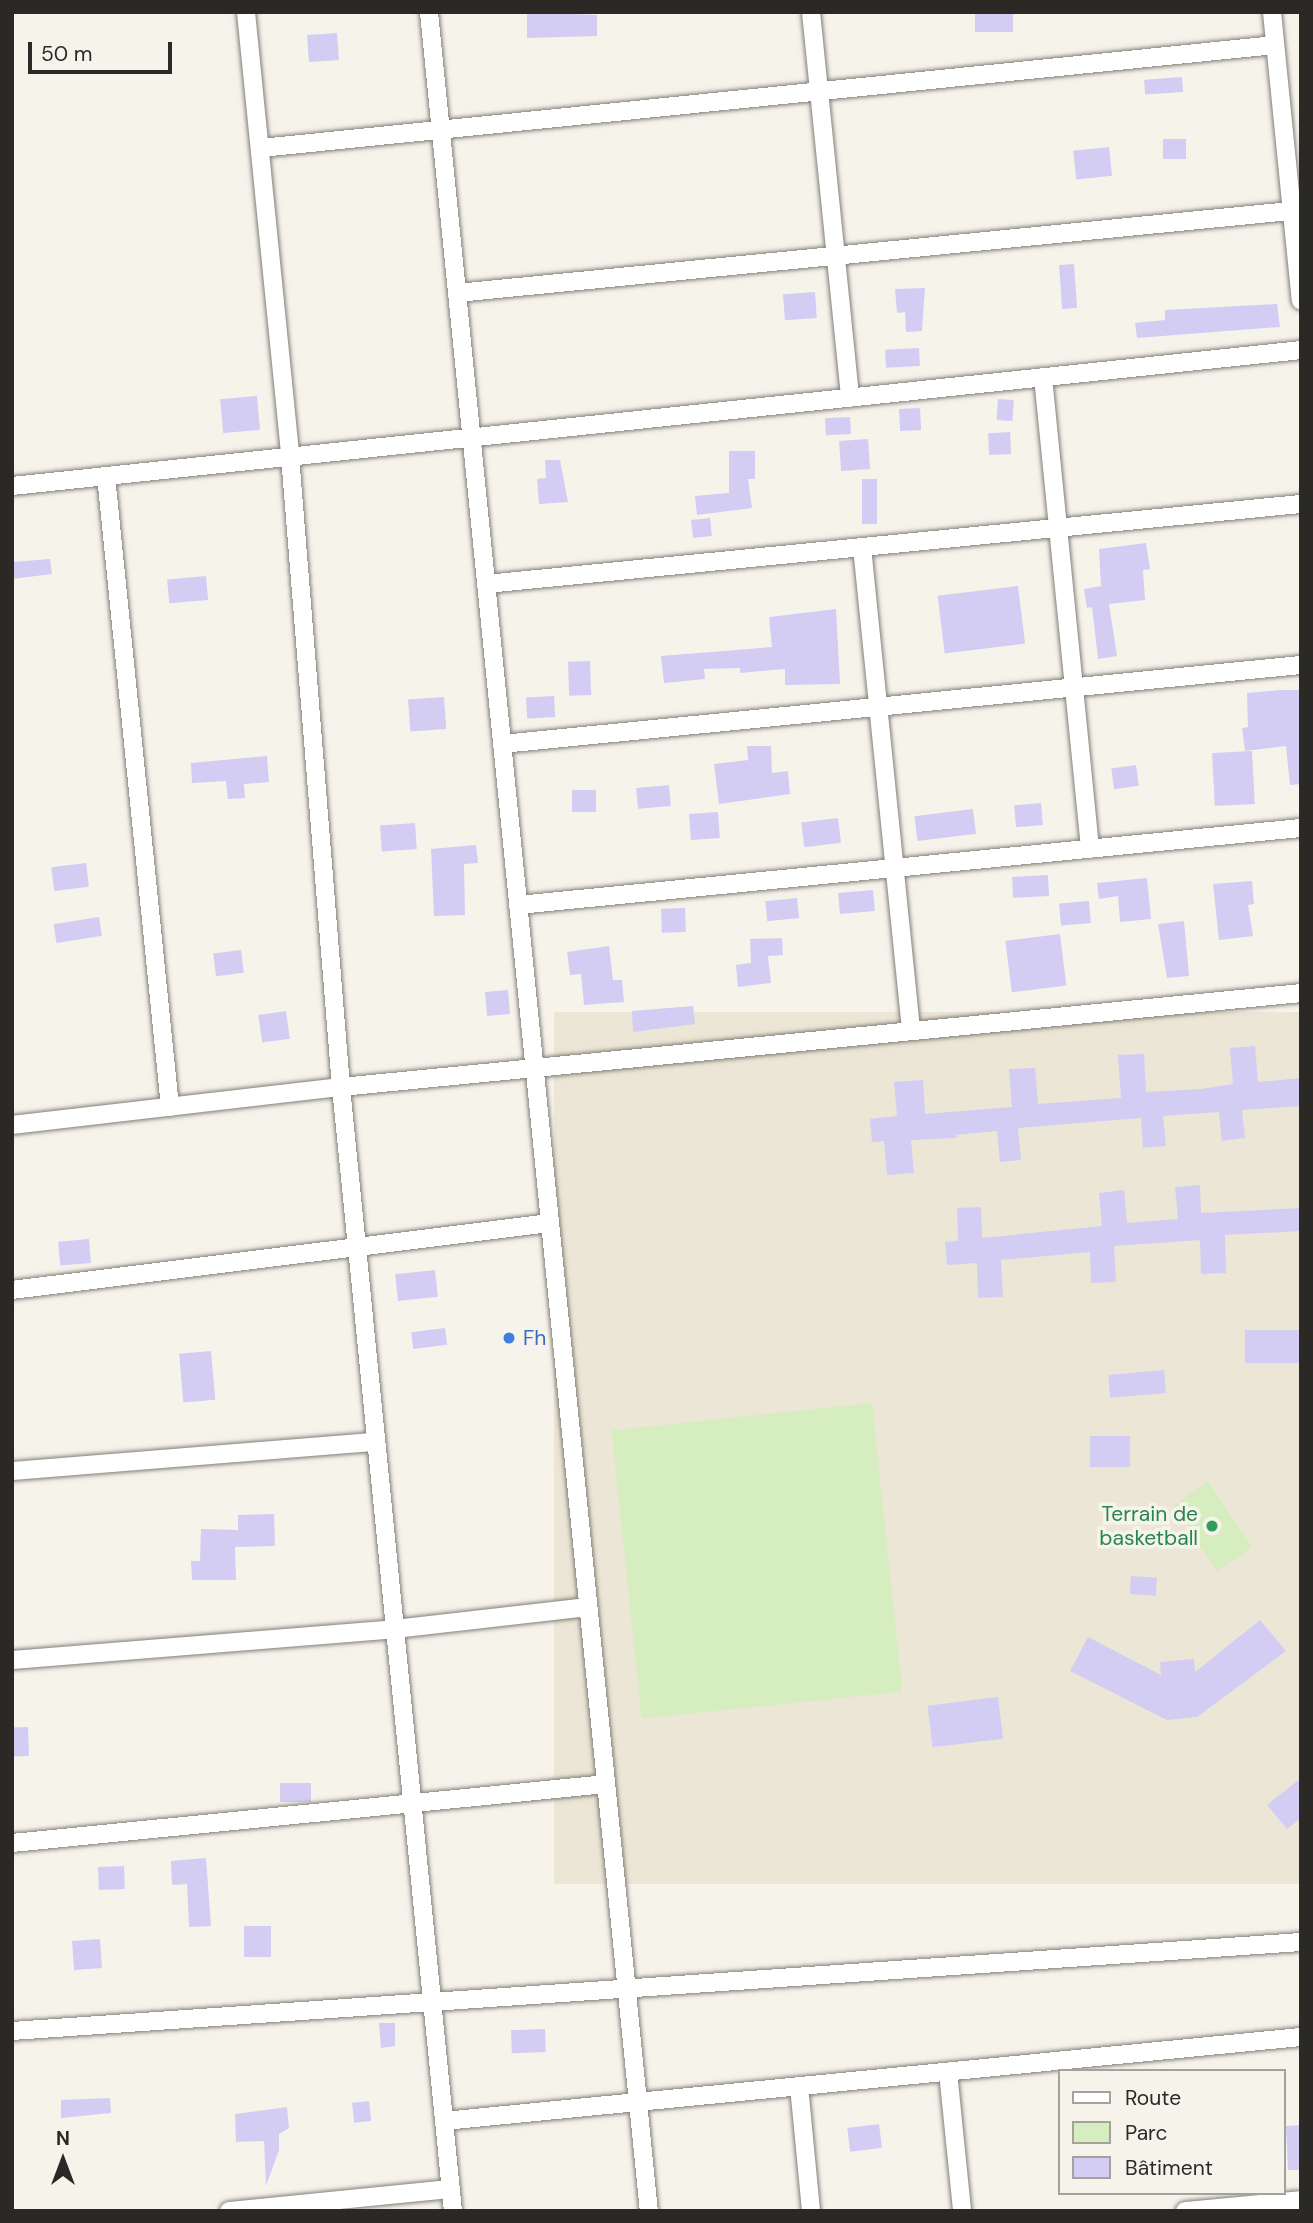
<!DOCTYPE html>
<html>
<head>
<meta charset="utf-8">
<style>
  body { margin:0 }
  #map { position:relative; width:1313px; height:2223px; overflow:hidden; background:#f6f3eb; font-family:"DM Sans",sans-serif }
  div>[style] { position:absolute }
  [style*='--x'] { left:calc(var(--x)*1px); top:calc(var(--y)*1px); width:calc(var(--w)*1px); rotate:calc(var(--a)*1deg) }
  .built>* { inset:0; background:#ece6d7; transform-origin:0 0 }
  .green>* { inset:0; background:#d6edc0; transform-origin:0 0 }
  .building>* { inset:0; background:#d3cdf4; transform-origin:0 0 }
  .roads { filter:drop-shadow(0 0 2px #827f78) drop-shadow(0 0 2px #827f78) }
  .minor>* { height:18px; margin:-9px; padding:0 9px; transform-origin:9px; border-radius:9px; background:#fff }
  .dots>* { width:19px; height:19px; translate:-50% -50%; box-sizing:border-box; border:4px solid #f6f3eb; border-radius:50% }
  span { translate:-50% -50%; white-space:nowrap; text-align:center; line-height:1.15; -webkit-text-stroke:7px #f6f3eb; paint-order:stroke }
  .shop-label { font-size:21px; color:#366cbe }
  .left { translate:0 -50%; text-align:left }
  .leisure-label { font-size:21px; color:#27864d }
  .right { translate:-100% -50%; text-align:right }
  .frame { position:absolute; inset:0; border:14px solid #2a2926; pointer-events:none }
  .legend { position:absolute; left:1058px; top:2069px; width:228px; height:126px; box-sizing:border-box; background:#f6f3eb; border:2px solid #a4a29c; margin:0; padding:9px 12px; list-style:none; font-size:21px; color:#2a2926 }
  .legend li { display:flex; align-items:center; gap:14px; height:35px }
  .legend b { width:35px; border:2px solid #a4a29c }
  .north { position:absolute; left:28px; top:2125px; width:70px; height:70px; -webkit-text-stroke:5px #f6f3eb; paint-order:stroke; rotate:0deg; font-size:19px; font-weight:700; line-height:28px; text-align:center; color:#2a2926 }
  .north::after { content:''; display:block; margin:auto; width:24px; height:32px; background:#2a2926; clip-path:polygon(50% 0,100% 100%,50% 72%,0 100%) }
  .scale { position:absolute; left:28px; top:42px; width:144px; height:32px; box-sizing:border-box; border:4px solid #2a2926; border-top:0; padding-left:9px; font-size:21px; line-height:24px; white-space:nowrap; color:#2a2926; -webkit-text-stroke:5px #f6f3eb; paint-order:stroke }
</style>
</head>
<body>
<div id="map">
  <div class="built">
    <div style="left:1301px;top:1012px;width:872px;height:747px;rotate:90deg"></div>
  </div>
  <div class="green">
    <div style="left:872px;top:1403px;width:290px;height:262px;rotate:84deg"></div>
    <div style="left:1208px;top:1482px;width:79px;height:42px;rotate:56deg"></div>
  </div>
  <div class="building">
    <div style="clip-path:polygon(527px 12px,597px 15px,597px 36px,527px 38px)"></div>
    <div style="left:975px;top:12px;width:38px;height:20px"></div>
    <div style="left:337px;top:33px;width:27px;height:30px;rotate:86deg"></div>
    <div style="left:1182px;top:77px;width:15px;height:38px;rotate:86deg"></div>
    <div style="left:1163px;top:139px;width:23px;height:20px"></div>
    <div style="left:1109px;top:147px;width:29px;height:36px;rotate:84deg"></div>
    <div style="left:1074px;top:264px;width:44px;height:15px;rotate:86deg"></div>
    <div style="clip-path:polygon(925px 288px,922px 331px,906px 332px,905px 312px,897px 313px,895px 289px)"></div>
    <div style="left:815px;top:292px;width:26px;height:32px;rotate:86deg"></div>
    <div style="clip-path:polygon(1277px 304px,1280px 327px,1137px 338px,1135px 323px,1165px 320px,1165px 310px)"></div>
    <div style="left:919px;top:348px;width:18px;height:34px;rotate:87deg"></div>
    <div style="left:257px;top:396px;width:34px;height:37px;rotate:85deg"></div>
    <div style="left:998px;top:399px;width:16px;height:21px;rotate:4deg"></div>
    <div style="left:920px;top:408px;width:22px;height:21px;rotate:87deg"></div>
    <div style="left:850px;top:417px;width:17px;height:25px;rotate:87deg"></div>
    <div style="left:1010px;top:432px;width:22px;height:22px;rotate:87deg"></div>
    <div style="left:868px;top:439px;width:30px;height:29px;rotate:86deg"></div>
    <div style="clip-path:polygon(729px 451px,755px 451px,755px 479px,748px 479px,752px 508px,697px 515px,695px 496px,729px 493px)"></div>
    <div style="clip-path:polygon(545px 460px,560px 460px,568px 502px,539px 504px,537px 479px,546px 478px)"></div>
    <div style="left:862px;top:479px;width:15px;height:45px"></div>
    <div style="left:710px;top:518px;width:18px;height:19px;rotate:84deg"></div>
    <div style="clip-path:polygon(1146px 543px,1150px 569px,1143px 570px,1145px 600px,1109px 604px,1117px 656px,1098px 659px,1092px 607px,1087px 608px,1084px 589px,1101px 586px,1099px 549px)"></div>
    <div style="clip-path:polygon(50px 559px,52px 574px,12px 579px,12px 562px)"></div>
    <div style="left:206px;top:576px;width:24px;height:39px;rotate:85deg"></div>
    <div style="left:1018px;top:586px;width:58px;height:81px;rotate:83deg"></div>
    <div style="clip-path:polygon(836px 609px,840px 684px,785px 685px,785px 669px,740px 673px,740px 668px,704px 669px,705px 679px,664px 683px,661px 656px,772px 647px,769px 617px)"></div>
    <div style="left:590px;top:661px;width:34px;height:22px;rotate:88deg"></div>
    <div style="clip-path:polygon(1280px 690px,1300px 690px,1301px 784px,1290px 785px,1286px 746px,1245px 751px,1242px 728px,1248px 727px,1247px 693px)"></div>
    <div style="left:554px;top:696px;width:21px;height:28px;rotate:87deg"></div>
    <div style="left:444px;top:697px;width:32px;height:36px;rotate:86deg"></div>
    <div style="clip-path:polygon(747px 746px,771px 746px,772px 773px,788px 771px,790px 794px,719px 804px,714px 764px,748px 760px)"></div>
    <div style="left:1252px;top:751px;width:53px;height:40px;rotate:87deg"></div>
    <div style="clip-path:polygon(267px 756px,269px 782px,244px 784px,245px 798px,228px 799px,226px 781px,192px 783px,191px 763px)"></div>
    <div style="left:1136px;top:765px;width:21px;height:25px;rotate:82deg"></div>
    <div style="left:669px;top:785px;width:21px;height:33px;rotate:85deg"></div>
    <div style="left:572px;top:790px;width:24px;height:22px"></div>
    <div style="left:1041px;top:803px;width:22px;height:27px;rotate:85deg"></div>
    <div style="left:973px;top:809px;width:25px;height:59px;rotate:83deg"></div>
    <div style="left:718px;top:812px;width:26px;height:29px;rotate:86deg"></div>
    <div style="left:838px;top:818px;width:25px;height:37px;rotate:83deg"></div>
    <div style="left:415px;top:823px;width:26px;height:35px;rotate:86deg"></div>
    <div style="clip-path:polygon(476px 845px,478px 863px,464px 864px,465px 915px,434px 916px,431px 849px)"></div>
    <div style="left:86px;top:863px;width:24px;height:35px;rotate:83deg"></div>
    <div style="left:1048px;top:875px;width:21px;height:36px;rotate:87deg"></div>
    <div style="clip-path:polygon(1147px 878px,1151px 919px,1120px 922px,1118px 896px,1099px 899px,1097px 883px)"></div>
    <div style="clip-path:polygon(1252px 881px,1254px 904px,1248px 905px,1253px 936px,1219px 940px,1213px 884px)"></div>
    <div style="left:873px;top:890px;width:21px;height:35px;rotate:85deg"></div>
    <div style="left:797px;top:898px;width:20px;height:32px;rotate:84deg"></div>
    <div style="left:1089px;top:901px;width:22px;height:30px;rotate:85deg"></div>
    <div style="left:685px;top:908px;width:24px;height:24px;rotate:88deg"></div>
    <div style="left:99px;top:917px;width:19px;height:46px;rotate:81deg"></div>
    <div style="clip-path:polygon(1184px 921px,1189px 976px,1167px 978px,1158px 924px)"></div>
    <div style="left:1060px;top:934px;width:52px;height:55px;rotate:83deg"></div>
    <div style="clip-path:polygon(782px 938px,783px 955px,768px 956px,771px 983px,738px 987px,736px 965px,751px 963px,750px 939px)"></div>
    <div style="clip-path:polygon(609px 946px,613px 980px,622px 980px,624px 1002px,584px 1005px,581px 974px,570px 975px,567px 952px)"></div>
    <div style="left:241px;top:950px;width:23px;height:28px;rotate:83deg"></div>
    <div style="left:508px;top:990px;width:24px;height:23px;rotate:85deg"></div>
    <div style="clip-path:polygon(693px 1006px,695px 1024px,633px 1032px,632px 1011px)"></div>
    <div style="left:286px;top:1011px;width:28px;height:28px;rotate:82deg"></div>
    <div style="clip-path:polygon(1255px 1046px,1258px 1082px,1301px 1078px,1301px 1106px,1242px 1110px,1245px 1138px,1222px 1141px,1219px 1112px,1163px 1116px,1166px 1146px,1143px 1148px,1141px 1118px,1018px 1128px,1021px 1160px,1000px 1162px,997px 1131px,956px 1135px,957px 1138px,911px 1140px,914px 1173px,887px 1175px,884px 1141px,872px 1142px,870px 1119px,897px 1116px,894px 1082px,923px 1080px,925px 1114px,1012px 1107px,1009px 1069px,1035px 1068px,1038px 1104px,1121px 1098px,1118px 1055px,1144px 1054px,1146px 1092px,1201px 1089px,1233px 1084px,1230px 1048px)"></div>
    <div style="clip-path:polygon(1200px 1185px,1201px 1213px,1301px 1208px,1301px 1231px,1225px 1235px,1226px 1273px,1201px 1274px,1200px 1240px,1114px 1246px,1116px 1282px,1091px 1283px,1090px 1252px,1001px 1260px,1003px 1297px,978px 1298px,977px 1263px,947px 1265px,945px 1242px,958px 1241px,957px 1208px,981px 1207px,982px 1238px,1102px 1226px,1099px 1193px,1124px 1190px,1127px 1223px,1178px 1219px,1175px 1187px)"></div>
    <div style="left:89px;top:1239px;width:24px;height:31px;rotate:85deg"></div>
    <div style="left:435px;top:1270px;width:27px;height:40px;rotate:84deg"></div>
    <div style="left:445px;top:1328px;width:17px;height:34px;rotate:83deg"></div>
    <div style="left:1301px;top:1330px;width:33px;height:56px;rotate:90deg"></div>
    <div style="left:211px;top:1351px;width:49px;height:32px;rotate:85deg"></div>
    <div style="left:1164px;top:1370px;width:23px;height:56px;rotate:85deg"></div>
    <div style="left:1090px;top:1436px;width:40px;height:31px"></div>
    <div style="clip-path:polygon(274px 1514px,275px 1546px,235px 1547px,236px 1580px,192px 1580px,191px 1561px,200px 1561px,201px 1529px,238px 1530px,238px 1515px)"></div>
    <div style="left:1131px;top:1576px;width:26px;height:18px;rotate:4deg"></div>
    <div style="clip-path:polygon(1260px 1620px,1286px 1651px,1197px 1717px,1167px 1720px,1070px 1671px,1088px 1637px,1161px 1675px,1160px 1662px,1194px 1659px,1195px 1672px)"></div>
    <div style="left:998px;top:1697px;width:42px;height:71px;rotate:83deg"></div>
    <div style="left:28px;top:1727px;width:29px;height:16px;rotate:88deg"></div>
    <div style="clip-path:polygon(1301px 1778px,1301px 1818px,1287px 1829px,1267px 1805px)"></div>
    <div style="left:311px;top:1783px;width:19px;height:31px;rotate:90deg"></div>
    <div style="clip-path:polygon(206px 1858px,211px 1926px,189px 1927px,187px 1884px,172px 1885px,171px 1861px)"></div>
    <div style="left:124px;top:1866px;width:23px;height:26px;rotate:88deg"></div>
    <div style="left:244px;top:1926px;width:27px;height:31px"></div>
    <div style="left:100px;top:1939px;width:29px;height:28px;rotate:86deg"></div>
    <div style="clip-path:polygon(379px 2023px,395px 2023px,395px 2046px,381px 2048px)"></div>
    <div style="left:545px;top:2029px;width:23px;height:34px;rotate:88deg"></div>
    <div style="clip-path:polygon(110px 2098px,111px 2113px,61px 2118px,61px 2100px)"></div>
    <div style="left:369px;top:2101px;width:20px;height:17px;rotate:84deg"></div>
    <div style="clip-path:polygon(287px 2107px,289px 2128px,279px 2134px,279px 2150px,266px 2186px,264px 2141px,236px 2142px,235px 2114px)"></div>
    <div style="left:879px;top:2124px;width:24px;height:32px;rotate:83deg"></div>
    <div style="clip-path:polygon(1301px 2125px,1301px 2170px,1288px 2170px,1286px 2126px)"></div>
  </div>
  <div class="roads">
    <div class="minor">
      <div style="--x:246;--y:12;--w:446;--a:84.3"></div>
      <div style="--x:290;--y:456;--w:633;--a:85.38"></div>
      <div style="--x:341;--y:1087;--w:1130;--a:84.31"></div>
      <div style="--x:429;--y:12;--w:2210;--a:84.29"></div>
      <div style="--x:811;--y:12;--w:387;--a:84.2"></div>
      <div style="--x:1272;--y:12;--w:290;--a:84.3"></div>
      <div style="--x:261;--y:148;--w:1019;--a:-5.8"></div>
      <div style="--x:457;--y:293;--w:848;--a:-5.62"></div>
      <div style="--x:1043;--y:377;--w:474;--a:84.3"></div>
      <div style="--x:106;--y:476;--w:634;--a:84.21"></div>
      <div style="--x:12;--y:486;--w:1296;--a:-6.02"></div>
      <div style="--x:862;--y:547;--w:486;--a:84.2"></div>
      <div style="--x:486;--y:584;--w:819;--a:-5.61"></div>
      <div style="--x:502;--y:744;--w:803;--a:-5.65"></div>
      <div style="--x:518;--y:905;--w:787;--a:-5.62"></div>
      <div style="--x:12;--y:1125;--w:331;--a:-6.6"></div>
      <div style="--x:341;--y:1087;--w:965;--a:-5.59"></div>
      <div style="--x:12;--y:1290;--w:542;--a:-7.1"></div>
      <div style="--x:12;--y:1471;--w:365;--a:-4.6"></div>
      <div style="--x:12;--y:1660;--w:384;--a:-4.6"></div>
      <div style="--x:395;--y:1629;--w:194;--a:-6.5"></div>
      <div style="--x:12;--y:1843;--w:597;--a:-5.67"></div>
      <div style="--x:12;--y:2031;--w:1292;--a:-3.95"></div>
      <div style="--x:948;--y:2072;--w:140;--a:84.2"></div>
      <div style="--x:799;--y:2086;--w:126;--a:84.5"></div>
      <div style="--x:444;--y:2121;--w:861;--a:-5.6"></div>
      <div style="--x:229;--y:2211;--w:223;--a:-5.7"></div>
      <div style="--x:1185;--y:2211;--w:117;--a:-5.4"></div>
    </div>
  </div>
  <div class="dots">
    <div style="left:509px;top:1338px;background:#3f7fe0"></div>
    <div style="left:1212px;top:1526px;background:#2e9e5b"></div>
  </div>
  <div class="shop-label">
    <span class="left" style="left:523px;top:1338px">Fh</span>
  </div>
  <div class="leisure-label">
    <span class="right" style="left:1198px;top:1526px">Terrain de<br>basketball</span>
  </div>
  <div class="frame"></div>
  <ul class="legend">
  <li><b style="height:9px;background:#fff"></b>Route</li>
  <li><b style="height:19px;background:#d6edc0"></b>Parc</li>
  <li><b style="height:19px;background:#d3cdf4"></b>Bâtiment</li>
  </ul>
  <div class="north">N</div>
  <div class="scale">50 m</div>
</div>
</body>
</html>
